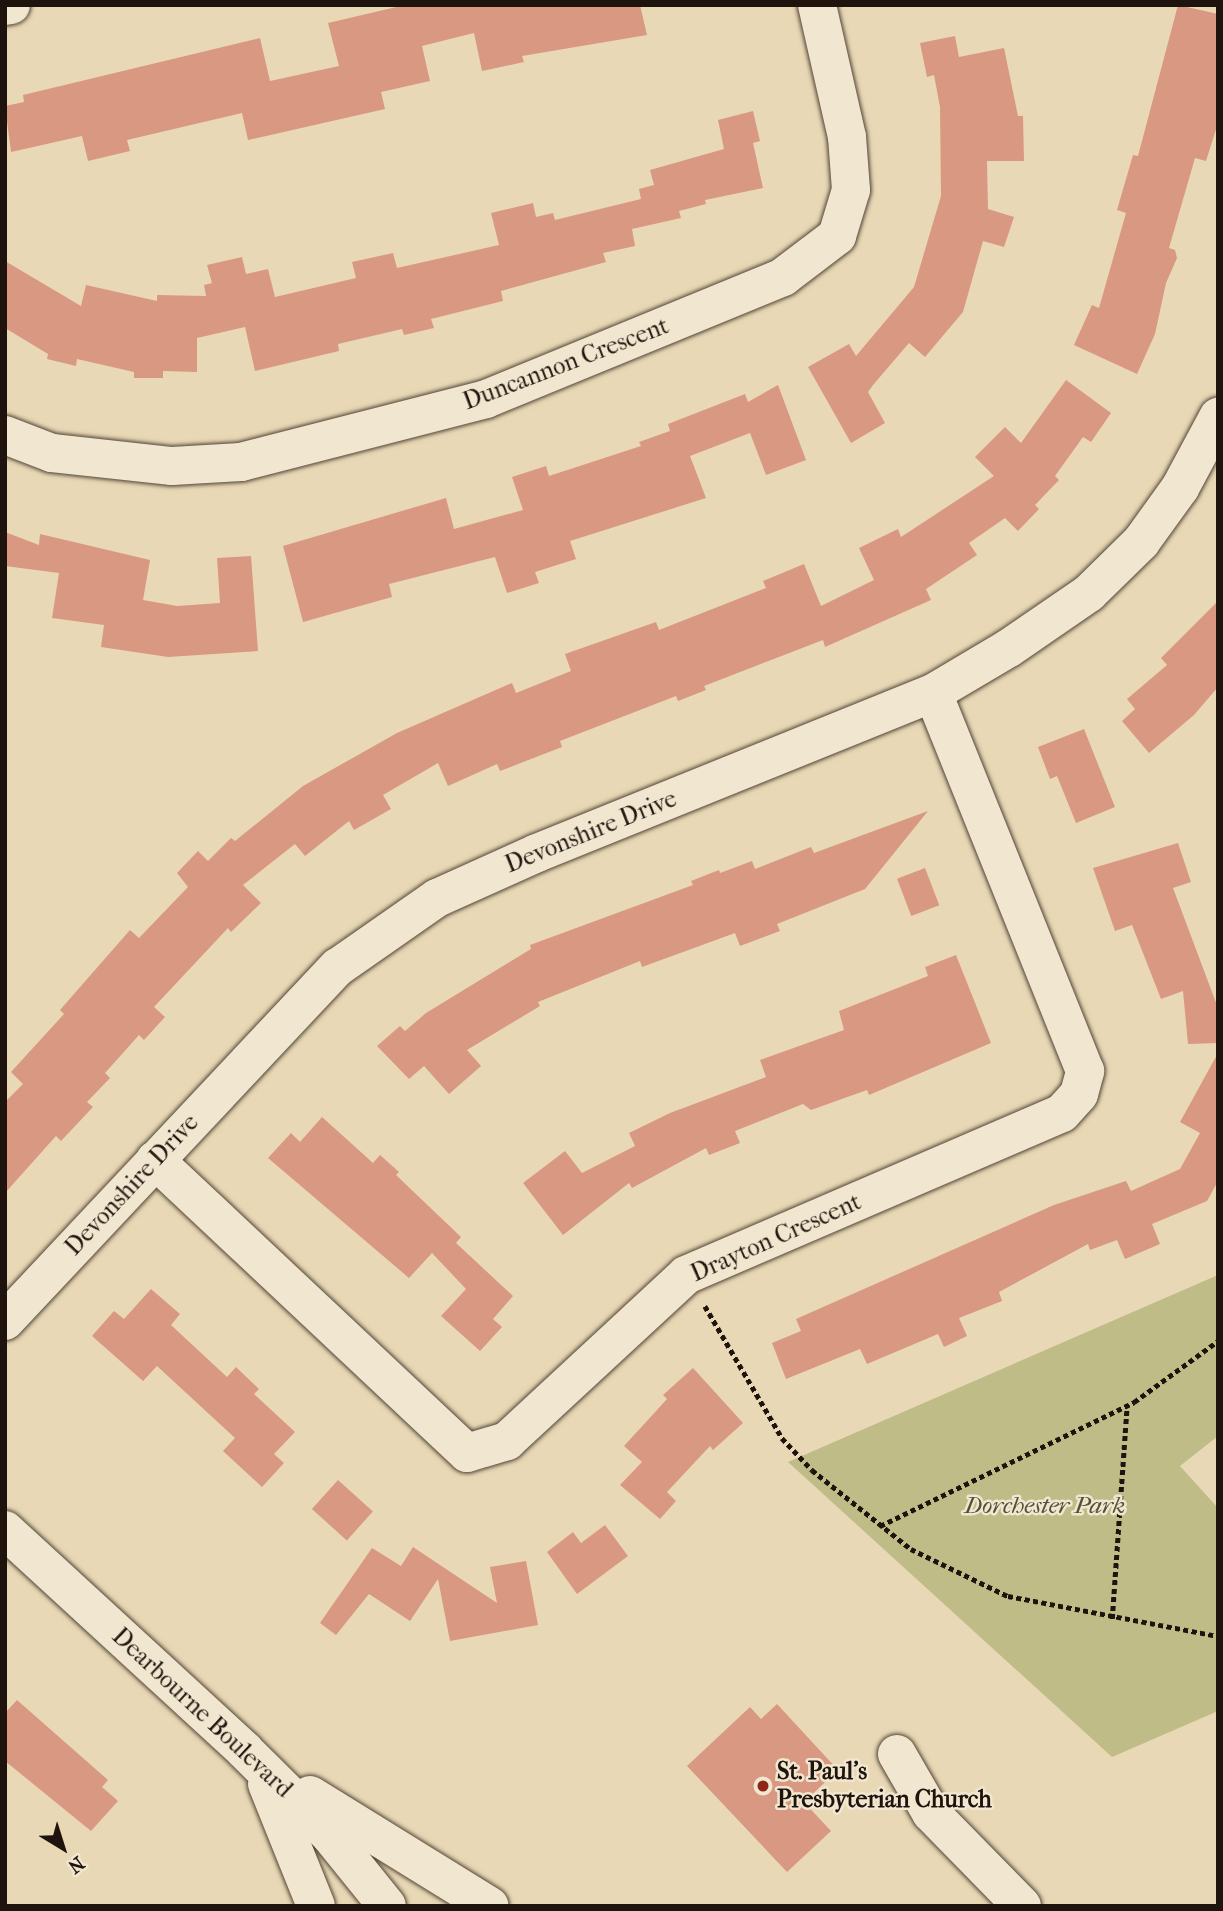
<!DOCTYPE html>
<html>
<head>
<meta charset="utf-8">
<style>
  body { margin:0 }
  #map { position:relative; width:1223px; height:1911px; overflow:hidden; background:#e9d8b5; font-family:"IM FELL French Canon",serif }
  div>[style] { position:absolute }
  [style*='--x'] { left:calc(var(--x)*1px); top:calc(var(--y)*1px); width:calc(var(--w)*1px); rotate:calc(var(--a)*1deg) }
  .green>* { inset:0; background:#bfbc88 }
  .building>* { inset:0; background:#d99881; transform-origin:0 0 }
  .path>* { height:4.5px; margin-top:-2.25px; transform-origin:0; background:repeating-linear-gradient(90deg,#1e140d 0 5px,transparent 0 8.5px) }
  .roads { filter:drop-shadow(0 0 2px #514537) drop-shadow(0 0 2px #514537) }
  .minor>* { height:38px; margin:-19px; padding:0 19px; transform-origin:19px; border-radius:19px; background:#f1e6cf }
  .dots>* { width:19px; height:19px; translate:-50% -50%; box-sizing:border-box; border:4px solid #f1e6cf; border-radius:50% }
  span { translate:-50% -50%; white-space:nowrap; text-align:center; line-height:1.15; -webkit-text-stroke:5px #f1e6cf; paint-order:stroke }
  .street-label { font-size:24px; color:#1e140d }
  .park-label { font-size:24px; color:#564f38; font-style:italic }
  .poi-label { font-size:24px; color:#1e140d; font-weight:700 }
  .left { translate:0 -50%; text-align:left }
  .frame { position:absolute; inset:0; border:7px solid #1e140d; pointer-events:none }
  .north { position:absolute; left:28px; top:1813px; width:70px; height:70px; -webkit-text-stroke:5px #f1e6cf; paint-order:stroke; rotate:142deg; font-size:19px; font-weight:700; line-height:28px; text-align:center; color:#1e140d }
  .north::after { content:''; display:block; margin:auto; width:24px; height:32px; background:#1e140d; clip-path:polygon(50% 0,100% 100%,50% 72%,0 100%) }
</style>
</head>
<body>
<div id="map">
  <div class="green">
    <div style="clip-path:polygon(1218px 1275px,1218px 1436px,1180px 1466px,1218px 1508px,1218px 1711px,1112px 1757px,788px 1462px)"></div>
  </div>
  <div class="building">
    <div style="clip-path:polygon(405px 5px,640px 5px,647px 35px,522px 56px,524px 62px,482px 71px,474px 33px,422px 46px,430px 81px,381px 92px,385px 109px,248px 140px,242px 113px,127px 140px,130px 151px,88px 161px,82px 136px,11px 152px,5px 106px,24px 102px,23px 95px,260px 38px,270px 81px,339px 66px,328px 23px)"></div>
    <div style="clip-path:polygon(1178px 5px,1218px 14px,1218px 123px,1206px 161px,1195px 158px,1169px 248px,1175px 250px,1177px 258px,1166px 283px,1155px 334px,1137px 374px,1074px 345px,1092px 305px,1099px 308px,1126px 213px,1117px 210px,1133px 155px,1138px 156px)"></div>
    <div style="clip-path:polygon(955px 36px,959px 57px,1004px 48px,1018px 116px,1023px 116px,1024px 161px,987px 161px,988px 209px,1014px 217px,1004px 247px,983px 241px,963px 312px,925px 357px,909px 343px,873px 385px,868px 392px,885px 423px,851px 443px,808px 367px,849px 344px,856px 356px,914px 287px,941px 196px,940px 107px,934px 75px,927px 77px,920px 43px)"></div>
    <div style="clip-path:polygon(753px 111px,760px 141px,753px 143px,763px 188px,705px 200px,706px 204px,679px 211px,681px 218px,632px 229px,635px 246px,603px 253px,606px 262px,501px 291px,503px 301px,431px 319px,434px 328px,404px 335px,402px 329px,338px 344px,339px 351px,255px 371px,245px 327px,197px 338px,197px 372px,163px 371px,163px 378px,134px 378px,134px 372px,77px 359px,76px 366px,47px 359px,48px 354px,5px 328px,5px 261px,81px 306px,86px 285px,157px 301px,157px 295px,206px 296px,204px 285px,212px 283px,207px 265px,242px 257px,246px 274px,268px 269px,275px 297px,356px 278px,352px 262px,393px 253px,397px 268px,499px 245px,491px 213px,533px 203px,536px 217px,553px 213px,555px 220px,641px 199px,639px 189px,654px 185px,650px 170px,724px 149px,718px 120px)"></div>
    <div style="clip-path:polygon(1066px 380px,1111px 413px,1091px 442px,1083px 437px,1055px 476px,1059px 480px,1035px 505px,1039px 509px,1018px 531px,1005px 518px,969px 543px,977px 555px,926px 589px,931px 600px,825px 647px,823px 640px,704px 686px,706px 690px,678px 701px,676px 696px,560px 741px,562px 747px,500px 771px,497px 764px,448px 786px,438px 763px,383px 795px,391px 809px,354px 830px,349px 821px,305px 856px,295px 844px,243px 885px,261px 903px,231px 932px,228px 928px,154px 1007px,165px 1017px,144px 1040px,139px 1035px,105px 1073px,110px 1078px,87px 1102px,93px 1107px,61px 1141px,56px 1136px,5px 1193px,5px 1102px,23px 1084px,11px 1072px,64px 1014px,60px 1010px,130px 930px,139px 938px,188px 887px,177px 873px,198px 851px,208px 861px,231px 838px,235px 841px,303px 786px,397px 733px,512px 683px,516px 693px,571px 671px,565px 654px,656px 622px,659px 630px,766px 588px,763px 581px,804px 564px,821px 606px,874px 580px,859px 548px,898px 529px,901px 537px,994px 476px,975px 457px,1005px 427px,1021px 443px)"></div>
    <div style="clip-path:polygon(778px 385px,806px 460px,766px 475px,750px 433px,690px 456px,706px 498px,570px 541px,576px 559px,535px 572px,539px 583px,507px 593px,495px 557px,389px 584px,392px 597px,303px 622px,283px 546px,446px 498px,454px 529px,523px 510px,512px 477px,546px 466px,549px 476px,641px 446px,639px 442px,670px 431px,668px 424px,745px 394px,748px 402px)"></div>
    <div style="clip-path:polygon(5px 532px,39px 545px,40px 534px,150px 560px,143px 600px,177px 606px,220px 603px,217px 558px,251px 556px,258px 651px,168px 657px,101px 647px,104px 625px,52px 618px,59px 573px,5px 566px)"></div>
    <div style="clip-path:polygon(1218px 601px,1218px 687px,1194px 715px,1149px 753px,1122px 721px,1135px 709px,1127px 699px,1167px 665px,1161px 658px)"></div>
    <div style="clip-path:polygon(1084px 729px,1115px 807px,1076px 823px,1057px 776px,1050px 779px,1038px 747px)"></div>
    <div style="clip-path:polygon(928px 811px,865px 889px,777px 924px,780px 931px,740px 946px,735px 933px,642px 967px,640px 961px,538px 1002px,540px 1006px,467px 1050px,481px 1066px,449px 1094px,424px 1066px,409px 1079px,377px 1046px,400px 1026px,405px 1031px,426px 1013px,531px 949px,530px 945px,693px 885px,691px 881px,719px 870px,720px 873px,752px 861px,755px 869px,811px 847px,814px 853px)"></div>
    <div style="clip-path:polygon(1178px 843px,1191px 882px,1173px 888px,1218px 1008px,1218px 1043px,1188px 1044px,1183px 991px,1161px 999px,1132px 925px,1115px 931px,1093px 868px)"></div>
    <div style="left:925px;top:868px;width:40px;height:30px;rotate:69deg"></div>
    <div style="clip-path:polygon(956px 955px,991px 1043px,869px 1095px,867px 1090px,811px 1110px,803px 1104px,735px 1131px,740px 1143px,709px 1155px,706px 1148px,632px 1188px,629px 1183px,563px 1235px,523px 1183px,565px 1151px,582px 1173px,635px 1146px,629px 1133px,670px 1113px,766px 1077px,760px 1060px,844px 1030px,839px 1011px,928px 976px,925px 967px)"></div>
    <div style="clip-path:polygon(1218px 1053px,1218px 1181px,1207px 1201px,1152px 1224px,1160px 1244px,1125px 1259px,1117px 1240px,1090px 1250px,1088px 1244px,999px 1292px,1002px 1301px,959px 1318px,967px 1336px,944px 1347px,938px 1334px,867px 1364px,860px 1349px,786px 1379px,772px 1343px,801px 1331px,796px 1319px,1054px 1205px,1126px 1181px,1131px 1191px,1180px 1169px,1200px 1133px,1180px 1122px)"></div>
    <div style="clip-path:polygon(322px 1117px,373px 1163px,380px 1155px,399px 1172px,396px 1175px,461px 1237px,456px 1243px,513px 1296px,493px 1319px,502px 1327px,480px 1351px,441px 1316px,466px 1289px,432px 1253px,409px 1278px,268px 1158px,291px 1133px,300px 1142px)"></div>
    <div style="clip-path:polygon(151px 1289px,180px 1314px,171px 1325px,227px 1377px,236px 1367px,259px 1389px,254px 1394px,295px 1432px,274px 1454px,284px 1463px,262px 1487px,223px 1451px,235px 1438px,157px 1366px,143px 1381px,92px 1336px,114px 1311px,124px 1319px)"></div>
    <div style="clip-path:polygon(693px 1368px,743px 1423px,713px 1450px,710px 1446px,667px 1492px,676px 1501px,660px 1519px,620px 1485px,642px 1462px,624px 1446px,667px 1399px,663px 1395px)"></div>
    <div style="left:338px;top:1480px;width:47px;height:39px;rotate:42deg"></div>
    <div style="clip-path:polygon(605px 1525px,628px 1556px,577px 1594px,547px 1552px,573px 1532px,581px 1543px)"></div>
    <div style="clip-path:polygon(413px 1547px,497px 1603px,490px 1567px,526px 1561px,538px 1625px,450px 1641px,438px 1579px,410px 1621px,369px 1594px,336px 1635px,320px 1623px,372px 1548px,401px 1566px)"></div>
    <div style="clip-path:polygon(17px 1700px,108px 1780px,102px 1787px,118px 1801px,91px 1831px,5px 1761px,5px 1713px)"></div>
    <div style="clip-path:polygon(777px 1704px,838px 1770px,804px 1802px,831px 1831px,787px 1872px,687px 1766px,750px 1707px,761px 1719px)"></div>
  </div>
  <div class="path">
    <div style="--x:705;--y:1306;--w:153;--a:59.7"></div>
    <div style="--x:782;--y:1438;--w:44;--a:46.8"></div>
    <div style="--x:812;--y:1470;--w:127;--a:38.6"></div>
    <div style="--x:911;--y:1549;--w:108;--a:25.9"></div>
    <div style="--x:1008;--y:1596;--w:214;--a:10.8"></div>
    <div style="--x:880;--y:1526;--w:283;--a:-26"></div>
    <div style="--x:1134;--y:1402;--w:104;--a:-36"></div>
    <div style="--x:1112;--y:1619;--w:215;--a:-86"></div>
  </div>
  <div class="roads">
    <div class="minor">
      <div style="--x:5;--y:6;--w:6;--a:-9"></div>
      <div style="--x:5;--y:435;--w:50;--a:21"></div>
      <div style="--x:52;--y:453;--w:121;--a:6.2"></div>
      <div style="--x:172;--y:466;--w:69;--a:-3.3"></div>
      <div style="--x:241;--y:462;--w:253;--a:-14.4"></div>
      <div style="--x:486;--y:399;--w:321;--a:-22.3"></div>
      <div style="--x:783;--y:277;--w:68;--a:-37.2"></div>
      <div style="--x:837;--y:236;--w:48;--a:-73.1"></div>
      <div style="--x:851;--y:190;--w:53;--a:-94.3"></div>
      <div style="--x:847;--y:137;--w:135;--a:-102.8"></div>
      <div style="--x:155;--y:1160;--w:428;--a:43.2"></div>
      <div style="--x:467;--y:1453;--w:42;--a:-16.7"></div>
      <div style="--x:507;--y:1441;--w:244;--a:-42.8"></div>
      <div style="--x:686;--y:1275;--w:409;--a:-23.3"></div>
      <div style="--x:1062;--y:1113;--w:25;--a:-48"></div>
      <div style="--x:1079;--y:1094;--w:24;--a:-75"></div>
      <div style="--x:1085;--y:1071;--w:407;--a:-111.9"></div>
      <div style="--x:5;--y:1321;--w:486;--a:-46.8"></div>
      <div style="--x:338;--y:967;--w:121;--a:-34.9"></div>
      <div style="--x:437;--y:898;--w:110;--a:-24.2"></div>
      <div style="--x:537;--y:853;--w:427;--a:-22"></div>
      <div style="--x:933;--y:693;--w:88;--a:-30.6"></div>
      <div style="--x:1009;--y:648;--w:97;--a:-34.5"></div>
      <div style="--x:1089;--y:593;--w:73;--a:-44.4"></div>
      <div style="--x:1141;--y:542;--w:67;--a:-54.2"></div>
      <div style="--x:1180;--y:488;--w:81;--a:-61.8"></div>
      <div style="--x:5;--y:1530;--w:325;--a:42.6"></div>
      <div style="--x:244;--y:1750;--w:120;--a:44.7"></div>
      <div style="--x:329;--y:1834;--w:92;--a:51.1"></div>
      <div style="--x:897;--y:1754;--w:68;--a:60"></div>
      <div style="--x:931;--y:1813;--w:130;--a:45.6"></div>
      <div style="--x:267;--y:1784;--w:131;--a:68.1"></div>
      <div style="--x:310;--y:1795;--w:211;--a:31.7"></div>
    </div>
  </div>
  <div class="dots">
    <div style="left:763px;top:1786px;background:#8f2418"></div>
  </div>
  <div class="street-label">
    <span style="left:566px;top:364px;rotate:-21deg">Duncannon Crescent</span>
    <span style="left:591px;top:832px;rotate:-22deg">Devonshire Drive</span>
    <span style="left:132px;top:1185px;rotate:-47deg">Devonshire Drive</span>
    <span style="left:776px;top:1238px;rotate:-24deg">Drayton Crescent</span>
    <span style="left:202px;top:1713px;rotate:43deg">Dearbourne Boulevard</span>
  </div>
  <div class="park-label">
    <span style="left:1045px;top:1506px">Dorchester Park</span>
  </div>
  <div class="poi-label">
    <span class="left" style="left:777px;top:1786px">St. Paul's<br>Presbyterian Church</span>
  </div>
  <div class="frame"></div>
  <div class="north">N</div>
</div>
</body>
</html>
